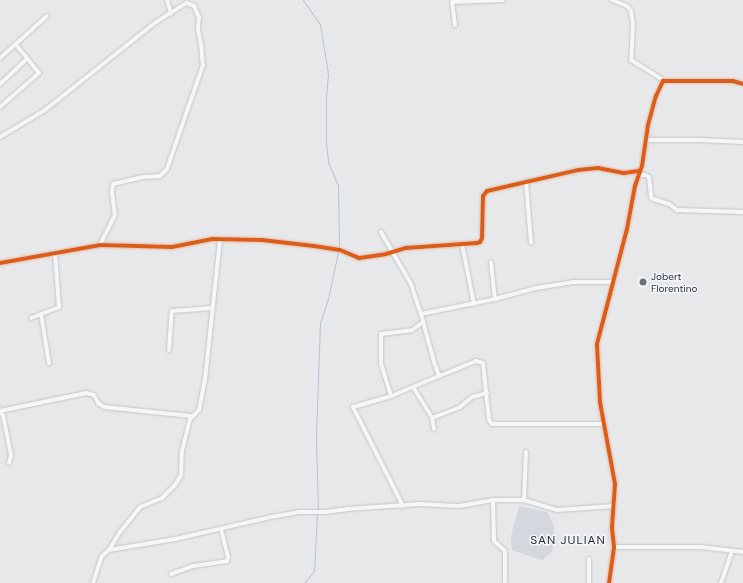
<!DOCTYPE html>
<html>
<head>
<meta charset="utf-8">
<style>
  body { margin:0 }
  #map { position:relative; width:743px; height:583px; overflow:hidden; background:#e6e8ea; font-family:"DM Sans",sans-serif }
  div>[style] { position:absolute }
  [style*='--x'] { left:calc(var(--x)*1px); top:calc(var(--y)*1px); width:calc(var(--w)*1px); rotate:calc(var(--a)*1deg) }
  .built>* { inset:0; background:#d4d7dd }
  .stream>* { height:1px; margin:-0.5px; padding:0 0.5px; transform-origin:0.5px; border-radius:0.5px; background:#b4c4d5 }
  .roads { filter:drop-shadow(0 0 1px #c4c6c8) drop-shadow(0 0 1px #c4c6c8) }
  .minor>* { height:4px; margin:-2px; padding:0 2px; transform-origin:2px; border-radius:2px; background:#f5f6f7 }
  .cycleway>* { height:4px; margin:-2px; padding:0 2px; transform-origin:2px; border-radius:2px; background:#e8590c }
  .dots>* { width:11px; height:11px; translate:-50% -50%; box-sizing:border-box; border:2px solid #f4f6f9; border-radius:50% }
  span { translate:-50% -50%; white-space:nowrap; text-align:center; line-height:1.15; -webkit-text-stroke:3px #f4f6f9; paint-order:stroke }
  .poi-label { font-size:10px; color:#2b3445 }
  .left { translate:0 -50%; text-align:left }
  .quarter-label { font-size:12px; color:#1d2536; letter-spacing:1px }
</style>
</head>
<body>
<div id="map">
  <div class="built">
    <div style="clip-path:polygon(519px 506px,547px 512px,554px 526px,554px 544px,551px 553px,542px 560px,512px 550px,511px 536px)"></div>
  </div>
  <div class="stream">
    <div style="--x:303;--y:0;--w:29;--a:55"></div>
    <div style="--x:320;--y:24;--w:51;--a:80.9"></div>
    <div style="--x:328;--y:74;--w:22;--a:95"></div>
    <div style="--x:326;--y:96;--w:46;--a:90"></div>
    <div style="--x:326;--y:142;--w:20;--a:84"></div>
    <div style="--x:328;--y:162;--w:25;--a:67"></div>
    <div style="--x:338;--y:185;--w:64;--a:89.1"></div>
    <div style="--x:318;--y:510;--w:73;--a:-91.6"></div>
    <div style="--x:316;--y:437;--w:114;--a:-88"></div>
    <div style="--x:320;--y:323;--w:25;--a:-72"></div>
    <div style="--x:328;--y:299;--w:48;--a:-78"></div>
    <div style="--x:304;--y:583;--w:16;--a:-50"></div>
    <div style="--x:314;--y:571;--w:58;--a:-87"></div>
  </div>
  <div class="roads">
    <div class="minor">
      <div style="--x:167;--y:0;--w:14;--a:73"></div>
      <div style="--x:612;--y:0;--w:16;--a:22"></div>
      <div style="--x:627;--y:6;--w:6;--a:51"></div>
      <div style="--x:631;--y:11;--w:15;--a:82"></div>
      <div style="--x:633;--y:26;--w:34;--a:93"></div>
      <div style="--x:631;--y:60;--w:39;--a:32"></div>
      <div style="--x:455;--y:25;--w:23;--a:-97"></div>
      <div style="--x:452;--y:2;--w:51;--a:-2.2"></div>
      <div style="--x:0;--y:58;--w:63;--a:-41.8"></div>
      <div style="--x:0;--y:84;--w:37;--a:-43"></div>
      <div style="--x:0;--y:107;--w:52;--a:-41.1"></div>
      <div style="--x:39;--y:73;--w:36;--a:-129"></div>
      <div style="--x:0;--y:137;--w:52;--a:-31"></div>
      <div style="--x:45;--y:110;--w:142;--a:-38.4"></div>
      <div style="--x:156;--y:22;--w:36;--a:-32"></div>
      <div style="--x:187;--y:3;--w:8;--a:23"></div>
      <div style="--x:194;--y:6;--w:12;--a:66"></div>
      <div style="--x:199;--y:17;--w:12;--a:95"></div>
      <div style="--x:198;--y:29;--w:15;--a:79"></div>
      <div style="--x:201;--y:44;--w:21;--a:85"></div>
      <div style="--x:203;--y:65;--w:110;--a:109.1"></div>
      <div style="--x:167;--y:169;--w:10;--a:135"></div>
      <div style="--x:160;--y:176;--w:17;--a:177"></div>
      <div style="--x:143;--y:177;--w:31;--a:167"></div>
      <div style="--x:113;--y:184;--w:8;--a:97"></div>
      <div style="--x:112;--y:192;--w:23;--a:83"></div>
      <div style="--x:115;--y:215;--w:34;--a:117"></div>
      <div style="--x:646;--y:140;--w:54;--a:0"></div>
      <div style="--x:700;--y:140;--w:43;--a:2.7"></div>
      <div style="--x:638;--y:175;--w:7;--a:0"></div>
      <div style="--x:645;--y:175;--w:4;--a:27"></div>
      <div style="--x:649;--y:177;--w:20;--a:84"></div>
      <div style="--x:651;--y:197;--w:3;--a:45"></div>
      <div style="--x:653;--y:199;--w:17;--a:17"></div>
      <div style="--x:669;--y:204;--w:10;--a:37"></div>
      <div style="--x:677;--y:210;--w:66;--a:1.7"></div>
      <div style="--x:526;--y:182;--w:61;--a:85.3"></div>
      <div style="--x:381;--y:232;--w:60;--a:60"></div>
      <div style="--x:411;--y:284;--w:32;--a:72"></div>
      <div style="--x:421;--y:314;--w:76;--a:-11.5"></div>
      <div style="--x:495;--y:299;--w:42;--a:-15"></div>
      <div style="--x:536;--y:288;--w:36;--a:-9"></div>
      <div style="--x:572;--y:282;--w:41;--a:0"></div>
      <div style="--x:462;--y:244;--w:61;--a:78.7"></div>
      <div style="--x:491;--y:262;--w:37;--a:84"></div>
      <div style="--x:0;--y:263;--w:102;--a:-10.2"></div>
      <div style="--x:100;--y:245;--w:72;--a:1.6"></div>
      <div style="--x:172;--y:247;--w:41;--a:-11.3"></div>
      <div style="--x:212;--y:239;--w:50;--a:1.1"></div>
      <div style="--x:262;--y:240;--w:52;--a:6.6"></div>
      <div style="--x:314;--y:246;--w:26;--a:9"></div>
      <div style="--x:340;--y:250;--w:21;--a:23"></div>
      <div style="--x:359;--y:258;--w:27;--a:-8"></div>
      <div style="--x:386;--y:254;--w:21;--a:-17"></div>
      <div style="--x:406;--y:248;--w:71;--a:-4"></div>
      <div style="--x:477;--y:243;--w:3;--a:-18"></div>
      <div style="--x:480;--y:242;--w:4;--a:-63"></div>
      <div style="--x:482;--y:238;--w:42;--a:-88.6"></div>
      <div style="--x:483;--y:196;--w:6;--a:-51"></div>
      <div style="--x:487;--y:191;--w:93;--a:-13"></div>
      <div style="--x:578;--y:170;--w:20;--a:-6"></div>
      <div style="--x:598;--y:168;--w:26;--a:11"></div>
      <div style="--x:624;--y:173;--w:15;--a:-8"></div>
      <div style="--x:41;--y:314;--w:50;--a:80.7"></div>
      <div style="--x:421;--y:314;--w:50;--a:74.8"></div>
      <div style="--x:434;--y:362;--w:15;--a:70"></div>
      <div style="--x:439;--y:376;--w:40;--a:-22"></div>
      <div style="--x:476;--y:361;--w:7;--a:16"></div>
      <div style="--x:483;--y:363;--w:57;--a:84"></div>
      <div style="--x:489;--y:420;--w:5;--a:53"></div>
      <div style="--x:492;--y:424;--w:112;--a:0"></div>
      <div style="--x:31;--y:318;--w:30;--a:-21"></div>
      <div style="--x:59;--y:307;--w:53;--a:-94.3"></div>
      <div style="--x:169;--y:350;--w:39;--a:-86"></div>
      <div style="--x:172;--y:311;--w:41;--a:-4.2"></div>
      <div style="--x:413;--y:387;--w:36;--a:58"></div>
      <div style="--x:391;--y:396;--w:34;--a:-107"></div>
      <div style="--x:381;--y:364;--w:30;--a:-90"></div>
      <div style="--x:381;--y:334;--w:31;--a:-7"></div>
      <div style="--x:412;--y:330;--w:14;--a:-36"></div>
      <div style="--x:0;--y:411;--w:88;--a:-11.8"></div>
      <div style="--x:86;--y:393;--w:8;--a:14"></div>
      <div style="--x:94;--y:395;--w:9;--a:63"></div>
      <div style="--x:98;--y:403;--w:7;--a:34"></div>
      <div style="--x:104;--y:407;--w:87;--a:5.9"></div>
      <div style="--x:0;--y:412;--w:4;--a:45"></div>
      <div style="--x:3;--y:415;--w:41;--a:78.7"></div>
      <div style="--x:11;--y:455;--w:8;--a:104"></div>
      <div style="--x:434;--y:429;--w:11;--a:-100"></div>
      <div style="--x:432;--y:418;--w:30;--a:-21"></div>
      <div style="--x:460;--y:407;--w:16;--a:-40"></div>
      <div style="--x:472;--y:397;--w:16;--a:-15"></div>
      <div style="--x:493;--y:500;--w:41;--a:88.6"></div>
      <div style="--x:494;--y:541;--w:15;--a:42"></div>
      <div style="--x:505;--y:551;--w:32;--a:90"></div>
      <div style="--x:524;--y:500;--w:48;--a:-87.6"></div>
      <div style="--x:403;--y:506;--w:111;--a:-116.8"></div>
      <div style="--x:353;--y:407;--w:40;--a:-16"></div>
      <div style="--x:391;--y:396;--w:52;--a:-22.6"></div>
      <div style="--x:614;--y:547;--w:87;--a:0"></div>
      <div style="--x:701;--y:547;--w:42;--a:6.8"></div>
      <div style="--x:109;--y:550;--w:21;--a:-59"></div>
      <div style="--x:120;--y:532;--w:32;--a:-51"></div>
      <div style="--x:140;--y:507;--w:24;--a:-22"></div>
      <div style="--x:162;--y:498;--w:18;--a:-45"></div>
      <div style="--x:175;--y:485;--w:12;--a:-59"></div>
      <div style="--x:181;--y:475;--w:24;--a:-88"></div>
      <div style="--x:182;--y:451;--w:33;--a:-76"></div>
      <div style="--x:190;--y:419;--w:13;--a:-45"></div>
      <div style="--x:199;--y:410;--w:31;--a:-79"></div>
      <div style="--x:205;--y:380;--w:142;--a:-83.9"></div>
      <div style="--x:171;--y:574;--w:23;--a:-20"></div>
      <div style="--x:193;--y:566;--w:34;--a:-8"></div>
      <div style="--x:227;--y:561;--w:4;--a:-76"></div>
      <div style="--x:228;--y:557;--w:29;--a:-104"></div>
      <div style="--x:93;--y:583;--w:28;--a:-72"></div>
      <div style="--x:102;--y:556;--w:9;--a:-41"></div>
      <div style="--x:109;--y:550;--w:67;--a:-9.5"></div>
      <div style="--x:175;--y:539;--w:98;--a:-12.9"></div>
      <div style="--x:271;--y:517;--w:28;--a:-10"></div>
      <div style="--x:299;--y:512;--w:25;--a:0"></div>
      <div style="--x:324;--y:512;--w:23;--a:-7"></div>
      <div style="--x:347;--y:509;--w:73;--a:-3.9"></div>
      <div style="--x:420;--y:504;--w:39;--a:3"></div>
      <div style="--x:459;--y:506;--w:35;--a:-10"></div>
      <div style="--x:493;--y:500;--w:31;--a:0"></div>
      <div style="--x:524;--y:500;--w:34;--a:17"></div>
      <div style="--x:557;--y:510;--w:57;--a:-4"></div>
      <div style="--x:589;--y:583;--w:24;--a:-90"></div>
      <div style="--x:609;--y:583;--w:36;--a:-82"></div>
      <div style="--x:614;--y:547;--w:20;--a:-96"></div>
      <div style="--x:612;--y:527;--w:43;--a:-86"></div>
      <div style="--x:615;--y:484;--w:83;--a:-100.4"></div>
      <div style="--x:600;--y:402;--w:58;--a:-93"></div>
      <div style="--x:597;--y:344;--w:119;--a:-75.4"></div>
      <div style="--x:627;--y:229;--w:44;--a:-79.5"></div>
      <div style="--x:635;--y:186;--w:21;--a:-71"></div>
      <div style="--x:642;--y:166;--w:41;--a:-81.7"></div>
      <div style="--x:648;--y:125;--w:30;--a:-75"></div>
      <div style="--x:656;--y:96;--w:17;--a:-65"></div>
      <div style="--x:663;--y:81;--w:70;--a:0"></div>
      <div style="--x:733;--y:81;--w:10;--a:17"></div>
      <div style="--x:721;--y:583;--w:34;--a:-71"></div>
    </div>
  </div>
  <div class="cycleway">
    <div style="--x:0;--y:263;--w:102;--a:-10.2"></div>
    <div style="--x:100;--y:245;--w:72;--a:1.6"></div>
    <div style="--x:172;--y:247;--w:41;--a:-11.3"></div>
    <div style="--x:212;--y:239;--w:50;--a:1.1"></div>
    <div style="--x:262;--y:240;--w:52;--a:6.6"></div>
    <div style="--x:314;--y:246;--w:26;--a:9"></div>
    <div style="--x:340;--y:250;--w:21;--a:23"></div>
    <div style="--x:359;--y:258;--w:27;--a:-8"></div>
    <div style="--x:386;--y:254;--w:21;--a:-17"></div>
    <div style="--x:406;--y:248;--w:71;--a:-4"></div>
    <div style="--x:477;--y:243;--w:3;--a:-18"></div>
    <div style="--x:480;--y:242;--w:4;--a:-63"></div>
    <div style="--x:482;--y:238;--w:42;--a:-88.6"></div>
    <div style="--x:483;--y:196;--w:6;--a:-51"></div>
    <div style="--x:487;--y:191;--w:93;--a:-13"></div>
    <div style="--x:578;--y:170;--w:20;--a:-6"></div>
    <div style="--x:598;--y:168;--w:26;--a:11"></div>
    <div style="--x:624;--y:173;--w:15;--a:-8"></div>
    <div style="--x:609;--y:583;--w:36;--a:-82"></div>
    <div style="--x:614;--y:547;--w:20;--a:-96"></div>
    <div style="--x:612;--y:527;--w:43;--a:-86"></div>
    <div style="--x:615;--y:484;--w:83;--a:-100.4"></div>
    <div style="--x:600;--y:402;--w:58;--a:-93"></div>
    <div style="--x:597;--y:344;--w:119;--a:-75.4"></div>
    <div style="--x:627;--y:229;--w:44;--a:-79.5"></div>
    <div style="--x:635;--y:186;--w:21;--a:-71"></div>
    <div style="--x:642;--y:166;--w:41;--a:-81.7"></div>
    <div style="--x:648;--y:125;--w:30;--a:-75"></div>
    <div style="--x:656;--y:96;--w:17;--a:-65"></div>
    <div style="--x:663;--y:81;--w:70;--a:0"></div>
    <div style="--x:733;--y:81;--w:10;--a:17"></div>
  </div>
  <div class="dots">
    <div style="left:643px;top:282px;background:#6c737f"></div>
  </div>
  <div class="poi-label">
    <span class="left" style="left:651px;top:282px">Jobert<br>Florentino</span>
  </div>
  <div class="quarter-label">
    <span style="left:568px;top:541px">SAN JULIAN</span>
  </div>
</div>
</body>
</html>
